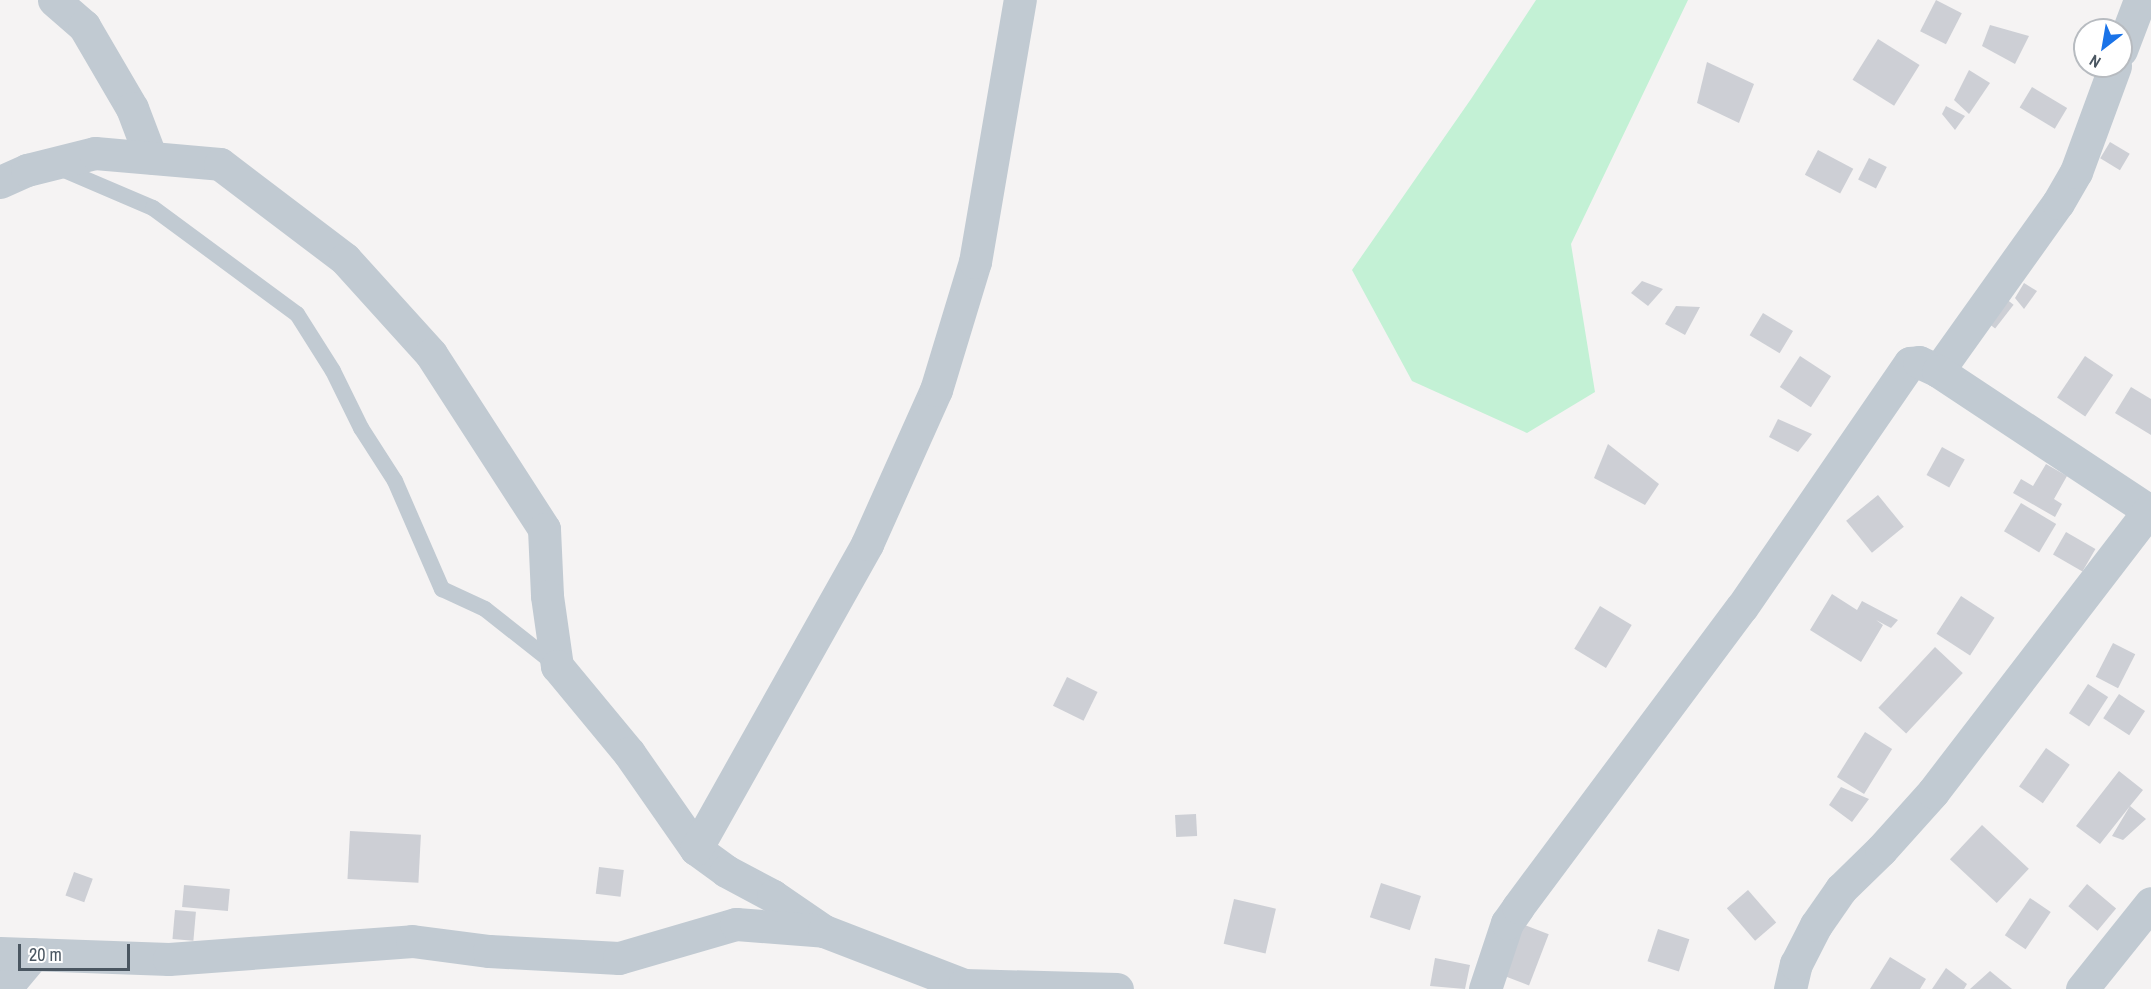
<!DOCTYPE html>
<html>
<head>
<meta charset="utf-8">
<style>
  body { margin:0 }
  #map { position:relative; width:2151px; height:989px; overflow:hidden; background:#f5f3f3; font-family:"Archivo Narrow",sans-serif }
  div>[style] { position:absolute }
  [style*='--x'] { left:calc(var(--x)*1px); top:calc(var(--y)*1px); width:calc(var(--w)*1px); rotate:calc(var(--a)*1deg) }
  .green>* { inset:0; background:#c3f1d5 }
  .building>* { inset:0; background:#cdcfd5; transform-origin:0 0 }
  .service>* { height:16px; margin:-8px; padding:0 8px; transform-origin:8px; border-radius:8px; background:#c1cad2 }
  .minor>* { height:33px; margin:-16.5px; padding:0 16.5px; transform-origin:16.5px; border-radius:16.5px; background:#c1cad2 }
  .tertiary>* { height:33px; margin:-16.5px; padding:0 16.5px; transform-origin:16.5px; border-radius:16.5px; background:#c1cad2 }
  span { translate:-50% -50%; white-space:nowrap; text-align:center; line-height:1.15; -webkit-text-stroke:4.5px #fff; paint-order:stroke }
  .north { position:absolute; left:2073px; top:18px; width:60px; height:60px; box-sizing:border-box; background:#fff; border:2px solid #b7bbc0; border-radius:50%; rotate:211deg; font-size:16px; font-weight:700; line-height:24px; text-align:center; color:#4a5661 }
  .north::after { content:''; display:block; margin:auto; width:21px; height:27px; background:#1a73e8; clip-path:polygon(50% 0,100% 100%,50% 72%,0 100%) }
  .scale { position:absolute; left:18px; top:944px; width:112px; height:27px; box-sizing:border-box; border:3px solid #4a5661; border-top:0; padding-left:8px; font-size:18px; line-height:21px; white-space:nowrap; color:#4a5661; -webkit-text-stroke:4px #fff; paint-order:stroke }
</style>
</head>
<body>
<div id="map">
  <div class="green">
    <div style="clip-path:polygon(1536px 0,1688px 0,1571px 244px,1595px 392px,1527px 433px,1412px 381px,1352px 270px,1471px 99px)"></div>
  </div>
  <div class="building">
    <div style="left:1936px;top:0;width:29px;height:35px;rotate:27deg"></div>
    <div style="clip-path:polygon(1990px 25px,2029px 36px,2015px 64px,1982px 46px)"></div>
    <div style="left:1878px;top:39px;width:49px;height:48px;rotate:32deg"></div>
    <div style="clip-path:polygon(1707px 62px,1754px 84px,1739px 123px,1697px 103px)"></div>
    <div style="clip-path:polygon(1969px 70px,1990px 83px,1969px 114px,1954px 100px)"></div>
    <div style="left:2032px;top:87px;width:41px;height:24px;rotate:31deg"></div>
    <div style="clip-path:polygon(1946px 106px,1965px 116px,1955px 130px,1942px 114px)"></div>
    <div style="left:2110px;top:142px;width:23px;height:19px;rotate:31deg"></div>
    <div style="left:1818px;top:150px;width:40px;height:28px;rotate:28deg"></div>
    <div style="left:1869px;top:158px;width:20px;height:24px;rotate:27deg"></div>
    <div style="clip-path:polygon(1642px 281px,1663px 289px,1648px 306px,1631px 293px)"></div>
    <div style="clip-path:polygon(2024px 283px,2037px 291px,2024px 309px,2015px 298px)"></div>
    <div style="left:2001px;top:295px;width:16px;height:30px;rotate:38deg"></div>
    <div style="clip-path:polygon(1676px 306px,1700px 307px,1685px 335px,1665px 324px)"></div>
    <div style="left:1763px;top:313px;width:35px;height:26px;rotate:31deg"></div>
    <div style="left:1800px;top:356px;width:37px;height:37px;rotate:33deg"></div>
    <div style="left:2085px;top:356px;width:34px;height:50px;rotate:34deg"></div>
    <div style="clip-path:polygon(2131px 387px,2151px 399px,2151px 435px,2115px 413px)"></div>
    <div style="clip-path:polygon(1778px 419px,1812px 434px,1798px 452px,1769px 437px)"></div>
    <div style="clip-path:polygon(1608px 444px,1659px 484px,1645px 505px,1594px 478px)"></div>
    <div style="left:1942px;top:447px;width:26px;height:32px;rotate:29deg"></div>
    <div style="clip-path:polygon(2046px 464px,2067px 476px,2054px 499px,2062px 504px,2055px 517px,2013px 493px,2021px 479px,2033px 486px)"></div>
    <div style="left:1878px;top:495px;width:41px;height:41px;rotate:51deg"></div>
    <div style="left:2021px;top:503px;width:41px;height:33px;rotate:31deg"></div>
    <div style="left:2066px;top:532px;width:34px;height:26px;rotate:30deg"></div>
    <div style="clip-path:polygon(1832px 594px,1857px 610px,1862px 601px,1898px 620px,1891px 628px,1876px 620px,1883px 625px,1861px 662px,1810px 630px)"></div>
    <div style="left:1961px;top:596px;width:40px;height:45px;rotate:33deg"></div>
    <div style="left:1600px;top:606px;width:37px;height:50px;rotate:31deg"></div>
    <div style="left:2113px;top:643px;width:25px;height:38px;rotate:27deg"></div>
    <div style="left:1935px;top:647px;width:38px;height:83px;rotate:43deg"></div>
    <div style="left:1067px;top:677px;width:34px;height:32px;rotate:26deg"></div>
    <div style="left:2088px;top:684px;width:24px;height:35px;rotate:33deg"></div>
    <div style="left:2119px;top:694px;width:31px;height:29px;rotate:33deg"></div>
    <div style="left:1865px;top:732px;width:32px;height:53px;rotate:32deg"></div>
    <div style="left:2046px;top:748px;width:29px;height:47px;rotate:35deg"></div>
    <div style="clip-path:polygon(2119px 771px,2143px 790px,2130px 806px,2146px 819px,2123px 840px,2112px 836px,2130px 806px,2100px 844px,2076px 826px)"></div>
    <div style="clip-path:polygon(1841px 787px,1869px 799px,1852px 822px,1829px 805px)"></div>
    <div style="left:1196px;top:814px;width:22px;height:21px;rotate:87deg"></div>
    <div style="left:1982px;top:825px;width:64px;height:47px;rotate:43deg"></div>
    <div style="left:350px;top:831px;width:71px;height:48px;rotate:3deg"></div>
    <div style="left:599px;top:867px;width:25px;height:27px;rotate:7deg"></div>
    <div style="left:74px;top:872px;width:20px;height:25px;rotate:20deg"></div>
    <div style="left:1381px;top:883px;width:42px;height:36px;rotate:18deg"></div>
    <div style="left:2087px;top:884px;width:38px;height:29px;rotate:40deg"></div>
    <div style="left:184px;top:885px;width:46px;height:22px;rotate:5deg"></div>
    <div style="left:1748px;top:890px;width:43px;height:28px;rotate:49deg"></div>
    <div style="left:2030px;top:898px;width:25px;height:45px;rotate:34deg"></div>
    <div style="left:1234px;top:899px;width:43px;height:46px;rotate:13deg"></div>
    <div style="left:175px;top:910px;width:21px;height:29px;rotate:5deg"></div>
    <div style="left:1517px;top:922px;width:34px;height:55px;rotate:21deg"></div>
    <div style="left:1658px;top:929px;width:33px;height:34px;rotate:18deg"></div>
    <div style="clip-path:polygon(1890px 957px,1926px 979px,1920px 989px,1870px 989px)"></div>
    <div style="clip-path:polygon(1435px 958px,1470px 965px,1465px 989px,1430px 986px)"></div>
    <div style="clip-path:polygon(1946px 968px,1967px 984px,1964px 989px,1932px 989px)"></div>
    <div style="clip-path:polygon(1990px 971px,2012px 989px,1970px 989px)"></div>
  </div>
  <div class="service">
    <div style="--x:57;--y:167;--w:104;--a:23.1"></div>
    <div style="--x:153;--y:208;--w:179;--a:36.4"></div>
    <div style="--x:297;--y:314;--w:67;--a:57.7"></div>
    <div style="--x:333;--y:371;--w:64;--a:63.8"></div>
    <div style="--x:361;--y:428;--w:63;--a:57.3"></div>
    <div style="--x:395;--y:481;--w:118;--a:66.5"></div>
    <div style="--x:442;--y:589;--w:47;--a:24.9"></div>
    <div style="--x:485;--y:609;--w:90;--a:38.3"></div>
  </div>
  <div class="minor">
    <div style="--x:54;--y:0;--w:40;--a:41"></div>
    <div style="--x:84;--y:26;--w:95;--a:59.7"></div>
    <div style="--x:132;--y:108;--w:53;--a:69.2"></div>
    <div style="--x:2121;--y:50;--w:53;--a:-69.2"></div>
    <div style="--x:0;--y:182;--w:30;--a:-24"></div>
    <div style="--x:27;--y:170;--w:70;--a:-14"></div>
    <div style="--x:95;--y:153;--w:125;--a:5"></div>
    <div style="--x:220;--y:164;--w:157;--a:37.2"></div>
    <div style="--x:345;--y:259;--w:128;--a:47.8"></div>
    <div style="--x:431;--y:354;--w:208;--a:57.1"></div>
    <div style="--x:544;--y:529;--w:67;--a:87.4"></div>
    <div style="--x:547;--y:596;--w:71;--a:81.9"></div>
    <div style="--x:557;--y:666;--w:113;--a:50.4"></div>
    <div style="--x:629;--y:753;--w:117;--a:55.1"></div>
    <div style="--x:696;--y:849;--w:37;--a:36"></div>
    <div style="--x:726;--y:871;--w:53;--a:28"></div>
    <div style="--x:773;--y:896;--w:62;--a:34.5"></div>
    <div style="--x:1938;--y:371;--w:206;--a:-54.5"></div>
    <div style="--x:2058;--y:203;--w:36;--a:-60"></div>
    <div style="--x:2076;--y:172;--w:113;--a:-69.8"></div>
    <div style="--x:696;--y:849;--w:350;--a:-60.7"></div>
    <div style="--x:867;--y:544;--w:169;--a:-65.9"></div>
    <div style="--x:936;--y:390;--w:134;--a:-73.1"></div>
    <div style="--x:975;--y:262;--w:266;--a:-80.3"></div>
    <div style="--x:0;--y:987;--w:13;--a:-29"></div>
    <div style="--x:11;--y:981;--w:35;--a:-50"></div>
    <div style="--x:1485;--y:989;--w:70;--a:-71.6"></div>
    <div style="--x:1507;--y:923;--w:19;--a:-55"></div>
    <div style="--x:1518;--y:907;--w:374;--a:-53.3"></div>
    <div style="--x:1742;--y:607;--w:296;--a:-55.5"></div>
    <div style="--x:1910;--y:363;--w:9;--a:-6"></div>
    <div style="--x:1919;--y:362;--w:21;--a:25"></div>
    <div style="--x:1938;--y:371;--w:255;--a:33.5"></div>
    <div style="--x:1790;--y:989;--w:26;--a:-77"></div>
    <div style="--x:1796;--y:964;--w:44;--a:-62.9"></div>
    <div style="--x:1816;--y:925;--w:44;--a:-55.2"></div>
    <div style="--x:1841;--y:889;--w:56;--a:-44.3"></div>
    <div style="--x:1881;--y:850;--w:78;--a:-48.1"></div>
    <div style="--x:1933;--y:792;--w:354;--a:-52.5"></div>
    <div style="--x:2082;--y:989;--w:110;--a:-51.3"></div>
  </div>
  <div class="tertiary">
    <div style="--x:0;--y:953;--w:169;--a:2"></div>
    <div style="--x:169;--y:959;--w:244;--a:-4.2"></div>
    <div style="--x:412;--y:941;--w:78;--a:7.4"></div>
    <div style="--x:489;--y:951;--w:130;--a:3.1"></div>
    <div style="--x:619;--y:958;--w:122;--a:-16.2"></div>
    <div style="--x:736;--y:924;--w:88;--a:4.5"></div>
    <div style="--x:824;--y:931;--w:150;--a:21.1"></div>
    <div style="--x:964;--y:985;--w:153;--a:1.5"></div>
  </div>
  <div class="north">N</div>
  <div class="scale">20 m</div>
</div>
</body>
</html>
